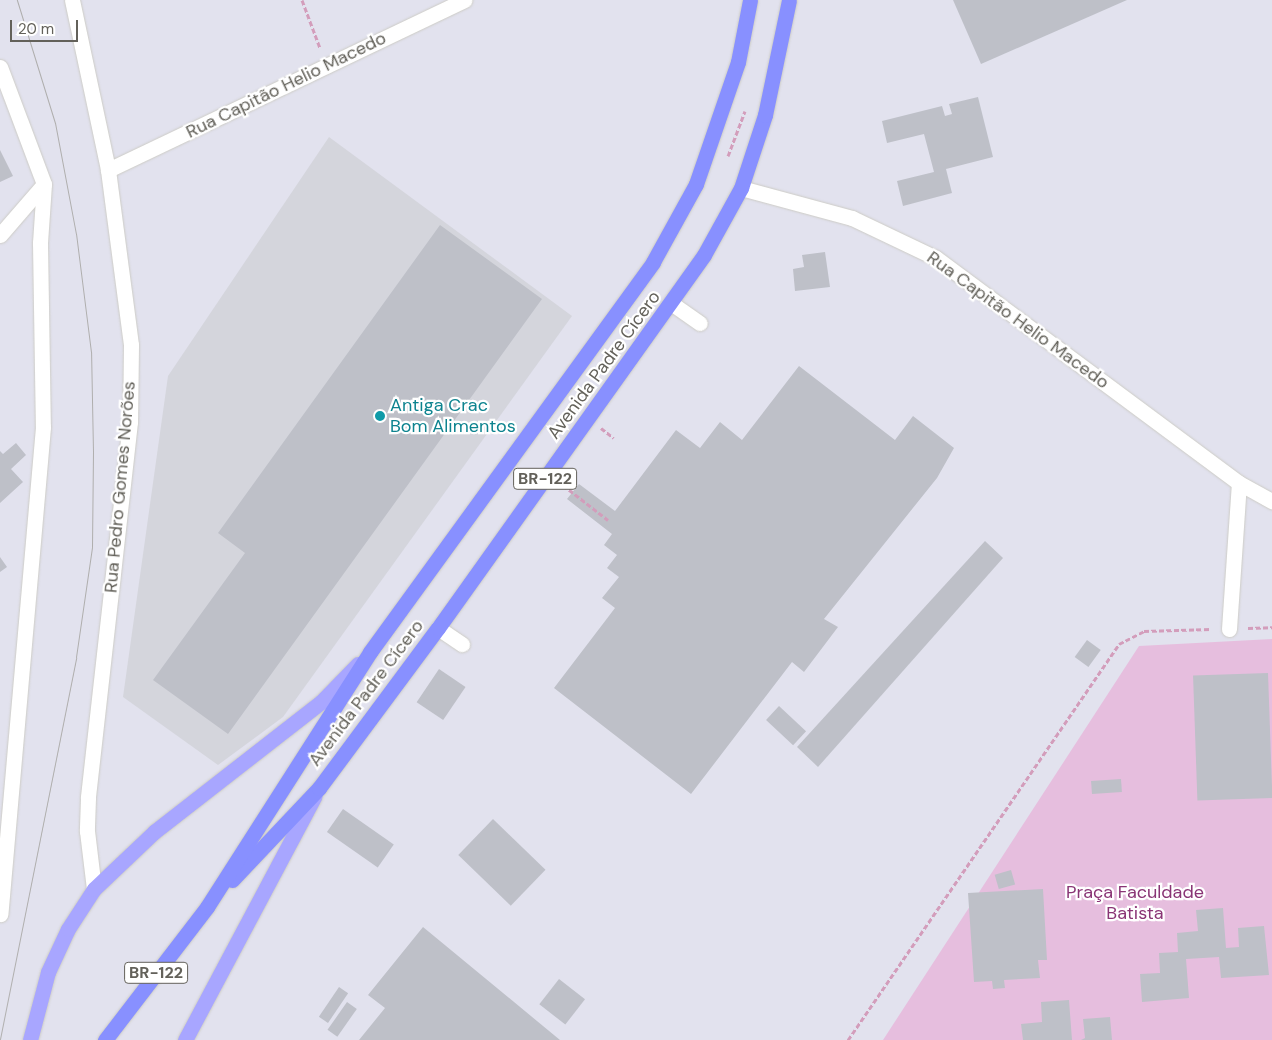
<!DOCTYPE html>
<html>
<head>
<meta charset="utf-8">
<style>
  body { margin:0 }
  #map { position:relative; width:1272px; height:1040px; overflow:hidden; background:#e2e2ee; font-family:"DM Sans",sans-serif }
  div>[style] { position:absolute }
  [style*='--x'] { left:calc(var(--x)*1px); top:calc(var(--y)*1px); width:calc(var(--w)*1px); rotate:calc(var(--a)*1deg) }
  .industrial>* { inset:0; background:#d4d5dc }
  .green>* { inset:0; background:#e6bede }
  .building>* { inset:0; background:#bec0c8; transform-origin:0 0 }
  .path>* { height:3px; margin-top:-1.5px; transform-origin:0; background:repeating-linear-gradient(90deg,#d39dbb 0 5px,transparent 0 7.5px) }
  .roads { filter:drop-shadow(0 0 1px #cdccc6) drop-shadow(0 0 1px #cdccc6) }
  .minor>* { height:15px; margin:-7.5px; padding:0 7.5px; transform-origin:7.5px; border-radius:7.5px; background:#fff }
  .major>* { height:15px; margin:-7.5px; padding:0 7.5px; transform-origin:7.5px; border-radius:7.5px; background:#a8a6ff }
  .highway>* { height:15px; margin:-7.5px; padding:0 7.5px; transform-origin:7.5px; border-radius:7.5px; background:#8890ff }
  .tram>* { height:1px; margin:-0.5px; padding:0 0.5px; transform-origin:0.5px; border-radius:0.5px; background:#afaead }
  .dots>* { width:14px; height:14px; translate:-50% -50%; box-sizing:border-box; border:2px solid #fff; border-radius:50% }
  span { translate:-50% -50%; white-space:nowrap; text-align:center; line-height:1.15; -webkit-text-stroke:4.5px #fff; paint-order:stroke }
  .shield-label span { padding:1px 4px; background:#fff; border:1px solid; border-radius:4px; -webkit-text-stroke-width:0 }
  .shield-label { font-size:16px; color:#63615a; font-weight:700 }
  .street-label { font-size:18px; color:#63615a }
  .culture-label { font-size:18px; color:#0d838f }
  .left { translate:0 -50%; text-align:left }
  .park-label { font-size:18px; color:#893475 }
  .scale { position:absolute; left:10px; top:20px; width:68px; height:22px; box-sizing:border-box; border:2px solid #63615a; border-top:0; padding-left:6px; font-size:15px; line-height:18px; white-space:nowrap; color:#63615a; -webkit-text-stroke:4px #fff; paint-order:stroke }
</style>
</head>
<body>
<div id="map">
  <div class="industrial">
    <div style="clip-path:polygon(329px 137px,572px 316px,283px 717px,218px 765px,123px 697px,168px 376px)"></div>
  </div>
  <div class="green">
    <div style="clip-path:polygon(1272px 639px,1272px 1040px,883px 1040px,1139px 646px)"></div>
  </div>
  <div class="building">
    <div style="clip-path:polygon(953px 0,1127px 0,981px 64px)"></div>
    <div style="clip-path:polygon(978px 97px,993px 157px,946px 169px,952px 193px,903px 206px,897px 181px,934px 172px,924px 134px,887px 143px,882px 121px,942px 106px,945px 116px,952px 114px,949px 104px)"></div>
    <div style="clip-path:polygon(0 150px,13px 176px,0 182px)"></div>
    <div style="clip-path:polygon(440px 225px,542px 299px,228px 734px,153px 680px,245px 553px,218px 533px)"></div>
    <div style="clip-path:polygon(825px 252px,830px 287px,795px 291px,793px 269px,804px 267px,802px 255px)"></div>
    <div style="clip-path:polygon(799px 366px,895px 440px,913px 416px,954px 448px,937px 478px,824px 619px,838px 627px,804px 672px,792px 662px,691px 794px,554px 688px,615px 608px,602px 598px,619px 577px,607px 568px,617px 555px,604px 545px,612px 534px,567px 499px,579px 484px,615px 511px,676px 430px,700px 448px,720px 422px,742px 440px)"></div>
    <div style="clip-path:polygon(16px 443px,26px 455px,11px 469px,23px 482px,0 503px,0 451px,3px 454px)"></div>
    <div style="clip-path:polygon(985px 541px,1003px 558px,818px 767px,797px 747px)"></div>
    <div style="clip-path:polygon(0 557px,7px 567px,0 572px)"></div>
    <div style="left:1087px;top:640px;width:17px;height:21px;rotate:36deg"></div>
    <div style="left:439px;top:669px;width:32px;height:40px;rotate:34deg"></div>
    <div style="left:1268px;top:673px;width:125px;height:75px;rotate:88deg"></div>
    <div style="left:779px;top:706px;width:37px;height:19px;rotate:43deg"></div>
    <div style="left:1121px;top:779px;width:13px;height:30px;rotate:86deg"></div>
    <div style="left:343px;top:809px;width:62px;height:28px;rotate:35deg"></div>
    <div style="left:493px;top:819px;width:73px;height:50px;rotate:44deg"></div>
    <div style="left:1011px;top:870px;width:15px;height:17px;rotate:74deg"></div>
    <div style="clip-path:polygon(1043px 889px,1047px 960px,1038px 960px,1040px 978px,1004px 980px,1005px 988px,993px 989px,992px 981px,974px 982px,968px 893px)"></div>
    <div style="clip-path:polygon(1223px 908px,1226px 948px,1239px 947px,1238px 928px,1264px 926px,1269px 975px,1221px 978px,1219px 957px,1186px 959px,1189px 998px,1142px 1002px,1140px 974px,1160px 973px,1159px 953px,1178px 952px,1177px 933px,1198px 931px,1196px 910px)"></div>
    <div style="clip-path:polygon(423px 927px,440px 941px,560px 1040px,359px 1040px,385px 1008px,368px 995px)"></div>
    <div style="left:559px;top:979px;width:33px;height:32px;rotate:38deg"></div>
    <div style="left:339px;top:987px;width:11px;height:36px;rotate:34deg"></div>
    <div style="clip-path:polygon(1069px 1000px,1072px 1040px,1023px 1040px,1021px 1024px,1042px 1022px,1041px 1002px)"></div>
    <div style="left:347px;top:1002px;width:12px;height:34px;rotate:35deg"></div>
    <div style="clip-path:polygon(1110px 1017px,1112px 1040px,1081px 1040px,1085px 1038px,1083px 1019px)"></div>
  </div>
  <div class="path">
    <div style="--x:302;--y:0;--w:51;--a:69.4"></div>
    <div style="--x:728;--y:156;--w:48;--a:-69.3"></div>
    <div style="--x:601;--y:428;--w:16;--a:38"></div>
    <div style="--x:563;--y:485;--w:57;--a:37.9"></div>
    <div style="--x:1248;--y:628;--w:24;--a:-2"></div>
    <div style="--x:848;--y:1040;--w:480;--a:-55.6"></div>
    <div style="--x:1119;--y:644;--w:28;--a:-27"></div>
    <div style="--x:1144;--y:631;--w:67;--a:-1.7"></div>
  </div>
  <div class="roads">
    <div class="minor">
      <div style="--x:72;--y:0;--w:174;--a:78"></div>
      <div style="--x:108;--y:170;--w:177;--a:82.5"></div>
      <div style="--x:131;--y:345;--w:77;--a:90.7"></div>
      <div style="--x:130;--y:422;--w:378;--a:96.4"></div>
      <div style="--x:88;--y:798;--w:33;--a:92"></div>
      <div style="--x:87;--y:831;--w:58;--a:83.1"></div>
      <div style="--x:0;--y:67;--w:125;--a:69.4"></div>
      <div style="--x:44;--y:184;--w:59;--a:93.9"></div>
      <div style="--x:40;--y:243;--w:184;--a:89.1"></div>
      <div style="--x:43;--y:427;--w:489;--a:95"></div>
      <div style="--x:108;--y:170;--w:395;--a:-25.5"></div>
      <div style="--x:741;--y:188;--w:115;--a:15.1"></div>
      <div style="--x:852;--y:218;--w:93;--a:25.5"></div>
      <div style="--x:936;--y:258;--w:377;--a:36.6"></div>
      <div style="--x:1239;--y:483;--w:38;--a:29"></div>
      <div style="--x:0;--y:235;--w:67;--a:-49.2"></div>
      <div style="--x:671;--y:303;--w:35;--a:35"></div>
      <div style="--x:438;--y:628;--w:29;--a:34"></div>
      <div style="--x:1229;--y:629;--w:146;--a:-86.1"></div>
    </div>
    <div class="major">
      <div style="--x:30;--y:1040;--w:70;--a:-75.2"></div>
      <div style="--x:48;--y:972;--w:47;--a:-65.1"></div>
      <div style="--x:68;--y:929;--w:48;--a:-57"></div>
      <div style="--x:94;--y:889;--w:83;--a:-43.5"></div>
      <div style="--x:154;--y:832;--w:212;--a:-37.9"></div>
      <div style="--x:321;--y:702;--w:53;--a:-45.8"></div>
      <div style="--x:185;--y:1040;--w:276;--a:-62"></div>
    </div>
    <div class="highway">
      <div style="--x:232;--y:880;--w:127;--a:-46.6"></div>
      <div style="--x:319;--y:788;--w:199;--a:-53.4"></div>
      <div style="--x:438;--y:628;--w:458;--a:-54.5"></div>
      <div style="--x:704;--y:255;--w:77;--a:-61.1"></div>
      <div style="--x:741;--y:188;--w:77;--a:-71.8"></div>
      <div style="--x:765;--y:115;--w:117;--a:-78.2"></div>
      <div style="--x:105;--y:1040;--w:168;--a:-52.5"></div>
      <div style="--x:207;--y:907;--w:303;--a:-57.4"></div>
      <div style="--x:370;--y:652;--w:482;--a:-54"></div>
      <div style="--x:653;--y:262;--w:89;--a:-61.1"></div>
      <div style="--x:696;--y:184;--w:129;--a:-71"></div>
      <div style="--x:738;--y:62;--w:63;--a:-79"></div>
    </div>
  </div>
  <div class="tram">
    <div style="--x:0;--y:1039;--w:389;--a:-78.7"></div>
    <div style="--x:76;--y:657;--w:111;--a:-81.7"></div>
    <div style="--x:92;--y:547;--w:95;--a:-89.4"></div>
    <div style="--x:93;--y:452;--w:100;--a:-91.1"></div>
    <div style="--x:91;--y:352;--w:119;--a:-97.2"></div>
    <div style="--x:76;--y:234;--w:113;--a:-100.7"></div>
    <div style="--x:55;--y:123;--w:129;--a:-107.2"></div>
  </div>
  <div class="dots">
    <div style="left:380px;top:416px;background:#0f9aa8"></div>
  </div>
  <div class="shield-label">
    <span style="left:545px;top:479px">BR-122</span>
    <span style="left:156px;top:973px">BR-122</span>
  </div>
  <div class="street-label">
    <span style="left:286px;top:85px;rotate:-26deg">Rua Capitão Helio Macedo</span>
    <span style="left:1018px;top:320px;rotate:36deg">Rua Capitão Helio Macedo</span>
    <span style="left:604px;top:365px;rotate:-54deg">Avenida Padre Cícero</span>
    <span style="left:120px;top:487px;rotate:-85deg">Rua Pedro Gomes Norões</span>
    <span style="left:366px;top:693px;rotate:-53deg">Avenida Padre Cícero</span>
  </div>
  <div class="culture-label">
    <span class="left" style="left:390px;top:416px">Antiga Crac<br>Bom Alimentos</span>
  </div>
  <div class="park-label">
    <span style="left:1135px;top:903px">Praça Faculdade<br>Batista</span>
  </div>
  <div class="scale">20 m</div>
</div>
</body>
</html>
